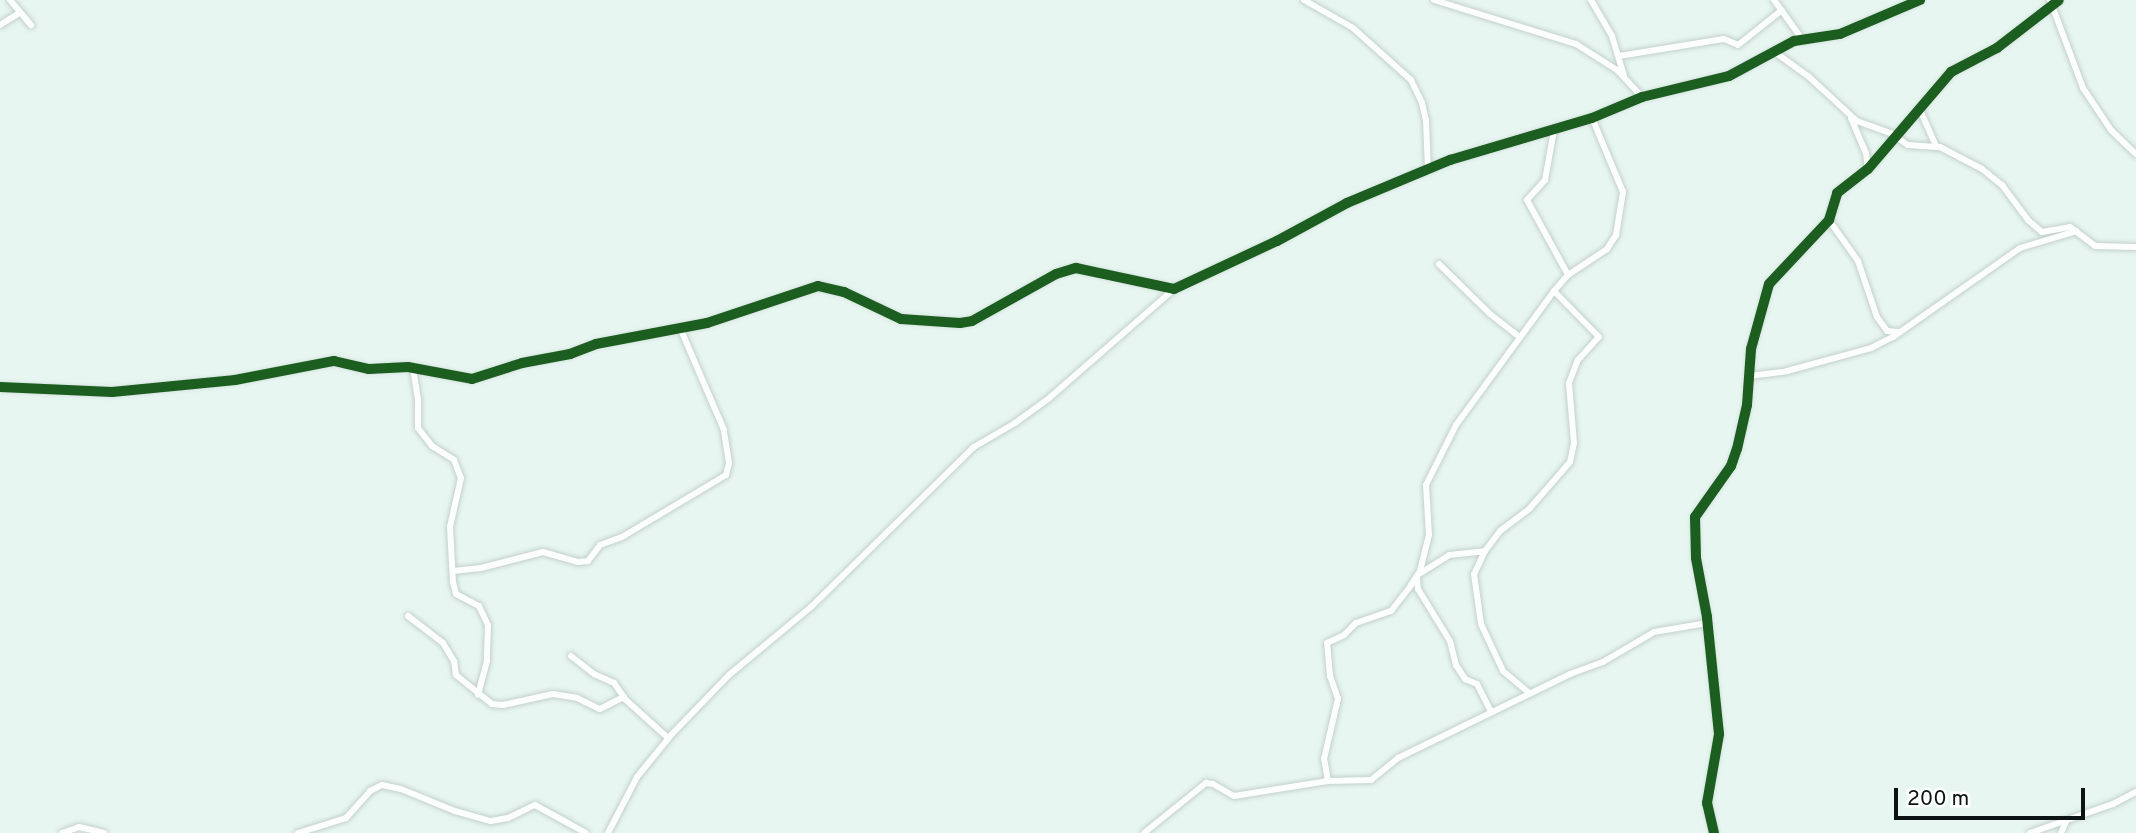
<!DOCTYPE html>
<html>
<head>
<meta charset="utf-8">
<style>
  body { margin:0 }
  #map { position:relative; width:2136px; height:833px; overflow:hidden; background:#e7f6f1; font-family:Overpass,sans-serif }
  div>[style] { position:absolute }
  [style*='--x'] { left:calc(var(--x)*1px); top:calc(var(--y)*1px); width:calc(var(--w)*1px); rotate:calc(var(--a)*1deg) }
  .roads { filter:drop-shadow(0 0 2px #c4d0cc) drop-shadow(0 0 2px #c4d0cc) }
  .minor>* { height:6px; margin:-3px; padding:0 3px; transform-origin:3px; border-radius:3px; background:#fbfefd }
  .cycleway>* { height:10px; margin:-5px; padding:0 5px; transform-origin:5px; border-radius:5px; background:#1b5e20 }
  span { translate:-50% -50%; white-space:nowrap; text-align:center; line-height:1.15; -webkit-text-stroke:5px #fff; paint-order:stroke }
  .scale { position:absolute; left:1894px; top:788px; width:191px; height:32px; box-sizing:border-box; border:4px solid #0b1412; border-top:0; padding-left:9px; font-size:21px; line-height:24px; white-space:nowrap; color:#0b1412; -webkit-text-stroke:5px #fff; paint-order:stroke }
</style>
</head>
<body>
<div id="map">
  <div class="roads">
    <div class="minor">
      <div style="--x:10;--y:0;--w:33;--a:50"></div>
      <div style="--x:1304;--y:0;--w:56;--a:29.7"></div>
      <div style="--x:1353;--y:28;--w:78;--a:41.9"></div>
      <div style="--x:1411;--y:80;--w:25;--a:64"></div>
      <div style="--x:1422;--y:103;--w:17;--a:77"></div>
      <div style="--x:1426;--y:120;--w:49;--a:87.7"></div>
      <div style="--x:1434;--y:0;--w:149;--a:17.2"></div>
      <div style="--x:1576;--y:44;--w:49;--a:32.4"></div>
      <div style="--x:1617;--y:70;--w:37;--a:47"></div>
      <div style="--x:1591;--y:0;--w:42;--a:59.7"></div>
      <div style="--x:1612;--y:36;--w:42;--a:73.3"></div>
      <div style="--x:1774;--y:0;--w:48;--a:54.3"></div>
      <div style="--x:2050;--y:0;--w:94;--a:69.4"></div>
      <div style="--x:2083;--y:88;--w:50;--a:56.3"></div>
      <div style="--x:2111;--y:130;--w:35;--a:44"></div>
      <div style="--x:0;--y:25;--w:22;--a:-32"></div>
      <div style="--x:1776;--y:53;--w:39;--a:36"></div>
      <div style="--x:1808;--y:76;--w:67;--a:42.6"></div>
      <div style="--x:1857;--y:121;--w:37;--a:20"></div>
      <div style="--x:1892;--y:134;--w:19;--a:35"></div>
      <div style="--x:1908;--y:145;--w:32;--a:4"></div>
      <div style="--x:1940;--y:147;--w:47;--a:27.6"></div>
      <div style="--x:1982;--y:169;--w:26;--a:39"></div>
      <div style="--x:2002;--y:185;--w:44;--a:53.4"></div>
      <div style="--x:2028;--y:220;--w:18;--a:41"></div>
      <div style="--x:2042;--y:232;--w:28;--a:-10"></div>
      <div style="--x:2070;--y:227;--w:31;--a:37"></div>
      <div style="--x:2095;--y:246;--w:41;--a:1.4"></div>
      <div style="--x:1619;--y:56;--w:106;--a:-9.2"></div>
      <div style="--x:1724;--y:39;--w:15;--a:23"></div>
      <div style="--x:1738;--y:45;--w:56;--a:-38.5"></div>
      <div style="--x:1920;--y:110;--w:39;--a:66"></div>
      <div style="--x:1851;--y:118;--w:38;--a:67"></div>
      <div style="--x:1866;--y:153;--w:16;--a:83"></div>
      <div style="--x:1554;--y:130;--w:51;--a:100.2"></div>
      <div style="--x:1545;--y:180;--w:27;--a:132"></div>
      <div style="--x:1527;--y:200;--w:85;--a:61.3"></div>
      <div style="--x:1829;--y:220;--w:50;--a:54.7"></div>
      <div style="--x:1858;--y:261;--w:59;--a:71.3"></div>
      <div style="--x:1877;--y:317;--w:17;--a:54"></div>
      <div style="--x:1887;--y:331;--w:11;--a:5"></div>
      <div style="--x:1439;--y:264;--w:71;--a:44.4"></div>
      <div style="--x:1490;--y:314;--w:36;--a:38"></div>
      <div style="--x:413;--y:368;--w:31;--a:81"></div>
      <div style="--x:418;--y:399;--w:29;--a:90"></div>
      <div style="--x:418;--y:428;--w:23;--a:52"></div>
      <div style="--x:432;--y:446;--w:26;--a:32"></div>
      <div style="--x:454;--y:460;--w:19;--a:69"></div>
      <div style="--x:461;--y:478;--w:50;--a:102.7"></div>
      <div style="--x:450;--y:527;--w:55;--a:86.9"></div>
      <div style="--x:453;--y:582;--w:12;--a:76"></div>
      <div style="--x:456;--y:594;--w:26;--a:28"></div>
      <div style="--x:479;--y:606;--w:21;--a:65"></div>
      <div style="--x:488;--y:625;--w:36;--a:92"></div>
      <div style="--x:487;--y:661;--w:35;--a:105"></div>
      <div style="--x:1749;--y:376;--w:38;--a:-7"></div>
      <div style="--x:1787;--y:371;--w:87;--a:-15.3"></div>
      <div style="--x:1871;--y:348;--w:25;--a:-27"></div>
      <div style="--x:1893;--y:337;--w:155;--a:-35"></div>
      <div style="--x:2020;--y:248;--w:59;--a:-16.6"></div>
      <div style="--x:0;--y:387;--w:112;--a:2.6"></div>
      <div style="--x:112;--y:392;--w:124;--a:-5.6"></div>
      <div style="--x:235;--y:380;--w:101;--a:-10.9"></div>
      <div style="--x:334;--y:361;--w:36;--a:13"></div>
      <div style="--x:369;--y:369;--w:39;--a:-3"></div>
      <div style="--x:408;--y:367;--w:65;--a:10.6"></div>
      <div style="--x:472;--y:379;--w:52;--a:-17.7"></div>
      <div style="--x:522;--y:363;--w:49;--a:-10.6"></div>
      <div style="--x:570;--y:354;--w:28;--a:-21"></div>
      <div style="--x:596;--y:344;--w:113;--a:-10.7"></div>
      <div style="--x:707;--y:323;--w:117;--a:-18.4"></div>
      <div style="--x:818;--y:286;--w:27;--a:13"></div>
      <div style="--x:844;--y:292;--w:63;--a:25.3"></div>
      <div style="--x:901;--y:319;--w:59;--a:3.9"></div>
      <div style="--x:960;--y:323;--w:12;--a:-9"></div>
      <div style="--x:972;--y:321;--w:96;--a:-29.2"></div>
      <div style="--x:1056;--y:274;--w:21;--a:-17"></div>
      <div style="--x:1076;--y:268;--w:100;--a:12.1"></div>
      <div style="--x:1174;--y:289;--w:114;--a:-25"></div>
      <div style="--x:1277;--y:241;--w:80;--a:-28.5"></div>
      <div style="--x:1347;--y:203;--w:112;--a:-22.7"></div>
      <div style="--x:1450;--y:160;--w:148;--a:-16.5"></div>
      <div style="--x:1592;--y:118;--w:54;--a:-22.8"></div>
      <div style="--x:1642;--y:97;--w:89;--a:-13.6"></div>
      <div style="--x:1729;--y:76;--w:74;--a:-28.3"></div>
      <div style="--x:1794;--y:41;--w:47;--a:-8.7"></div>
      <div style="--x:1840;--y:34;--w:87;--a:-23"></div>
      <div style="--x:1484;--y:553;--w:23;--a:115"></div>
      <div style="--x:1474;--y:574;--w:50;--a:82"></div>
      <div style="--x:1481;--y:624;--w:52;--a:64.9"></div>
      <div style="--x:1503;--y:671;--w:35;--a:40"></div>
      <div style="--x:453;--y:571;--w:28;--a:-6"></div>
      <div style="--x:481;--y:568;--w:64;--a:-14.5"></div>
      <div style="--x:543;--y:552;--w:36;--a:16"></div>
      <div style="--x:578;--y:562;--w:10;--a:-6"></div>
      <div style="--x:588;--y:561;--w:20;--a:-53"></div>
      <div style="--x:600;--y:545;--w:23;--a:-20"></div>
      <div style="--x:622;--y:537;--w:121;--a:-30.8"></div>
      <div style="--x:726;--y:475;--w:12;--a:-76"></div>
      <div style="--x:729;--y:463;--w:33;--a:-99"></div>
      <div style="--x:724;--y:430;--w:111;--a:-113.3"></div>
      <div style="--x:1419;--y:574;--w:36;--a:-32"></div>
      <div style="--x:1449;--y:555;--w:36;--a:-6"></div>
      <div style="--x:1485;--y:551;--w:25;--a:-53"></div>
      <div style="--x:1500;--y:531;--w:38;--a:-37"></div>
      <div style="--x:1530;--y:508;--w:61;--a:-49"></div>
      <div style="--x:1570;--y:462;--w:19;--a:-78"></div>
      <div style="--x:1574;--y:443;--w:60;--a:-94.8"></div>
      <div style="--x:1569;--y:383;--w:25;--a:-69"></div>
      <div style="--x:1578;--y:360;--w:31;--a:-48"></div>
      <div style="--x:1599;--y:337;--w:64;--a:-134.4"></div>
      <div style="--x:1417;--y:578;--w:11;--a:85"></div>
      <div style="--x:1418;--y:589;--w:61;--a:58.4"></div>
      <div style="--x:1450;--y:641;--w:25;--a:76"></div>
      <div style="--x:1456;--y:665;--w:17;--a:57"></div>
      <div style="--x:1465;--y:679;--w:13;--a:23"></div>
      <div style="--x:1477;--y:684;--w:31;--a:63"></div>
      <div style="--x:408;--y:616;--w:44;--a:37.6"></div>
      <div style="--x:443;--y:643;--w:21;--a:59"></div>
      <div style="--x:454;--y:661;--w:14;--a:82"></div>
      <div style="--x:456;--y:675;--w:46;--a:38.9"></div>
      <div style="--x:492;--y:704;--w:11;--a:5"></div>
      <div style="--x:503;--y:705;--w:51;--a:-12.4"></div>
      <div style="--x:553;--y:694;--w:24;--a:9"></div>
      <div style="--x:577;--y:698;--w:25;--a:26"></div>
      <div style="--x:600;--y:709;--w:27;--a:-27"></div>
      <div style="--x:571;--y:656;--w:29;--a:38"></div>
      <div style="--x:594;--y:674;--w:22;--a:24"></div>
      <div style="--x:614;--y:683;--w:21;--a:55"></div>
      <div style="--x:626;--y:700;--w:57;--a:42.1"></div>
      <div style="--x:1328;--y:781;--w:22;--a:-100"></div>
      <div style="--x:1324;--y:759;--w:62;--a:-76.9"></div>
      <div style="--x:1338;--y:699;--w:24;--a:-109"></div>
      <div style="--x:1330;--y:676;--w:33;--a:-95"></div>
      <div style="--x:1327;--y:643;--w:19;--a:-25"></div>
      <div style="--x:1344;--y:635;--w:17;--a:-45"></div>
      <div style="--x:1356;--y:623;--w:37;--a:-19"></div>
      <div style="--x:1391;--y:611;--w:33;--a:-52"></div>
      <div style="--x:1411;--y:585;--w:17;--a:-57"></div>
      <div style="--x:1420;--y:571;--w:37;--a:-76"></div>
      <div style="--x:1429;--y:535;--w:50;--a:-93.4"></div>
      <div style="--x:1426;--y:485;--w:67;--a:-63.4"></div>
      <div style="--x:1456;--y:425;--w:166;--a:-53.8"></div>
      <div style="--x:1554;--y:291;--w:21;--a:-49"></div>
      <div style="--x:1568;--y:275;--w:47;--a:-33.7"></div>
      <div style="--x:1607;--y:249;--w:17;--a:-57"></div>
      <div style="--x:1616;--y:235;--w:44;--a:-80.8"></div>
      <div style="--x:1623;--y:192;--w:80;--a:-112.7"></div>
      <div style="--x:62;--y:833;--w:18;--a:-19"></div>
      <div style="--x:79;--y:827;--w:26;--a:13"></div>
      <div style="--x:298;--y:833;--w:50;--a:-17.4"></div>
      <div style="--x:346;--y:818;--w:36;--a:-48"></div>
      <div style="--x:370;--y:791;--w:13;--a:-27"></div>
      <div style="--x:382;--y:785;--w:19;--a:12"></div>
      <div style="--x:401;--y:789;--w:58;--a:22.2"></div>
      <div style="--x:455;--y:811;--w:37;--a:16"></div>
      <div style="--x:491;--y:821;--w:17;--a:-10"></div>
      <div style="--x:508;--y:818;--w:30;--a:-26"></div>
      <div style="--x:535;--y:805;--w:58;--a:28.8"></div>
      <div style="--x:608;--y:833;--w:63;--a:-62.6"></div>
      <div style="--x:637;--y:777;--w:55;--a:-50.9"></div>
      <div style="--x:672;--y:734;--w:82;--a:-46"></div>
      <div style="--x:729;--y:675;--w:107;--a:-39.7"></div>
      <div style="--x:811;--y:607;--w:228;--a:-44.5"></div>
      <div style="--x:974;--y:447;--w:48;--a:-30.3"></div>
      <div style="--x:1015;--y:423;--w:41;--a:-36"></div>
      <div style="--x:1048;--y:399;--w:167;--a:-41.1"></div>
      <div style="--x:1144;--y:833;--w:80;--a:-38.9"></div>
      <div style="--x:1206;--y:783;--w:7;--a:8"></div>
      <div style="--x:1213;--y:784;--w:24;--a:30"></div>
      <div style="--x:1234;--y:796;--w:95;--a:-9.1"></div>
      <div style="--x:1328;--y:781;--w:43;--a:-1.3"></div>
      <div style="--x:1371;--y:780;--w:35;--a:-39"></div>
      <div style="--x:1398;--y:758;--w:191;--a:-26"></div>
      <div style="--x:1570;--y:674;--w:35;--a:-20"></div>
      <div style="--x:1603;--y:662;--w:59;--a:-30.5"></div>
      <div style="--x:1654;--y:632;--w:54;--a:-9.6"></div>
      <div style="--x:1714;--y:833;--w:31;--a:-103"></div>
      <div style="--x:1707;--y:803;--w:70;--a:-80.1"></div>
      <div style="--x:1719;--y:734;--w:118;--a:-95.9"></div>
      <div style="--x:1707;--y:617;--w:60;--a:-100.6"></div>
      <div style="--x:1696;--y:558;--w:41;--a:-91.4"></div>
      <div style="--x:1695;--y:517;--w:62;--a:-54.8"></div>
      <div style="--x:1731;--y:466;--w:18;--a:-71"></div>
      <div style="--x:1737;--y:449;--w:45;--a:-77.2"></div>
      <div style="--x:1747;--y:405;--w:56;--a:-85.9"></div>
      <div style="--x:1751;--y:349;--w:67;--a:-74.5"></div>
      <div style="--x:1769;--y:284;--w:88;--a:-46.8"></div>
      <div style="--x:1829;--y:220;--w:28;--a:-73"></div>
      <div style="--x:1837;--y:193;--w:39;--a:-38"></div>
      <div style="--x:1868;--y:169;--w:128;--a:-49.4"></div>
      <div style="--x:1951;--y:72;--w:52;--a:-27.6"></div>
      <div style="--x:1997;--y:48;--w:78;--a:-37.7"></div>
      <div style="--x:2030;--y:833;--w:88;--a:-19.3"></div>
      <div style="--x:2113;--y:804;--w:26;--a:-28"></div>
      <div style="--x:2061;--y:833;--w:12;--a:-66"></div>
    </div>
  </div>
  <div class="cycleway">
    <div style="--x:0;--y:387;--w:112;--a:2.6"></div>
    <div style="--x:112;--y:392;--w:124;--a:-5.6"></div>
    <div style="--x:235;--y:380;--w:101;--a:-10.9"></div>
    <div style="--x:334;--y:361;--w:36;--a:13"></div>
    <div style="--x:369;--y:369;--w:39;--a:-3"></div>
    <div style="--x:408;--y:367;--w:65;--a:10.6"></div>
    <div style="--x:472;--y:379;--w:52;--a:-17.7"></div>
    <div style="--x:522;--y:363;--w:49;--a:-10.6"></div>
    <div style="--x:570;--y:354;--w:28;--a:-21"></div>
    <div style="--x:596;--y:344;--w:113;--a:-10.7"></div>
    <div style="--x:707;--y:323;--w:117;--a:-18.4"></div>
    <div style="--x:818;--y:286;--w:27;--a:13"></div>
    <div style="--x:844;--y:292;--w:63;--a:25.3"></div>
    <div style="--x:901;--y:319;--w:59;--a:3.9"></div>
    <div style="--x:960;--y:323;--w:12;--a:-9"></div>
    <div style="--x:972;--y:321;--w:96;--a:-29.2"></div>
    <div style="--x:1056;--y:274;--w:21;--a:-17"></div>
    <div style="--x:1076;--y:268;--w:100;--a:12.1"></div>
    <div style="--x:1174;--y:289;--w:114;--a:-25"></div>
    <div style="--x:1277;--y:241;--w:80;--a:-28.5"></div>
    <div style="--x:1347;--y:203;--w:112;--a:-22.7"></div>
    <div style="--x:1450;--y:160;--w:148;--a:-16.5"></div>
    <div style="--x:1592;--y:118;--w:54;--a:-22.8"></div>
    <div style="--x:1642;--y:97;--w:89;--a:-13.6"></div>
    <div style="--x:1729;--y:76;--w:74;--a:-28.3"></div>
    <div style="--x:1794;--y:41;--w:47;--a:-8.7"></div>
    <div style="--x:1840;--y:34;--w:87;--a:-23"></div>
    <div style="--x:1714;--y:833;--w:31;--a:-103"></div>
    <div style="--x:1707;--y:803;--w:70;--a:-80.1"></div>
    <div style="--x:1719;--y:734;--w:118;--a:-95.9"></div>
    <div style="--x:1707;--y:617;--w:60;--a:-100.6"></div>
    <div style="--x:1696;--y:558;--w:41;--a:-91.4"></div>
    <div style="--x:1695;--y:517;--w:62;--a:-54.8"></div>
    <div style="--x:1731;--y:466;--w:18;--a:-71"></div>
    <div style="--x:1737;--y:449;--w:45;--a:-77.2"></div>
    <div style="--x:1747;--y:405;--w:56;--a:-85.9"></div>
    <div style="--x:1751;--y:349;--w:67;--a:-74.5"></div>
    <div style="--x:1769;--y:284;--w:88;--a:-46.8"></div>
    <div style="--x:1829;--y:220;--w:28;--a:-73"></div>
    <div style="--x:1837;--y:193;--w:39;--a:-38"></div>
    <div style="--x:1868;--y:169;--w:128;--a:-49.4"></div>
    <div style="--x:1951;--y:72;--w:52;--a:-27.6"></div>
    <div style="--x:1997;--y:48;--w:78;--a:-37.7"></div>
  </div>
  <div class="scale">200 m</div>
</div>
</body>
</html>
